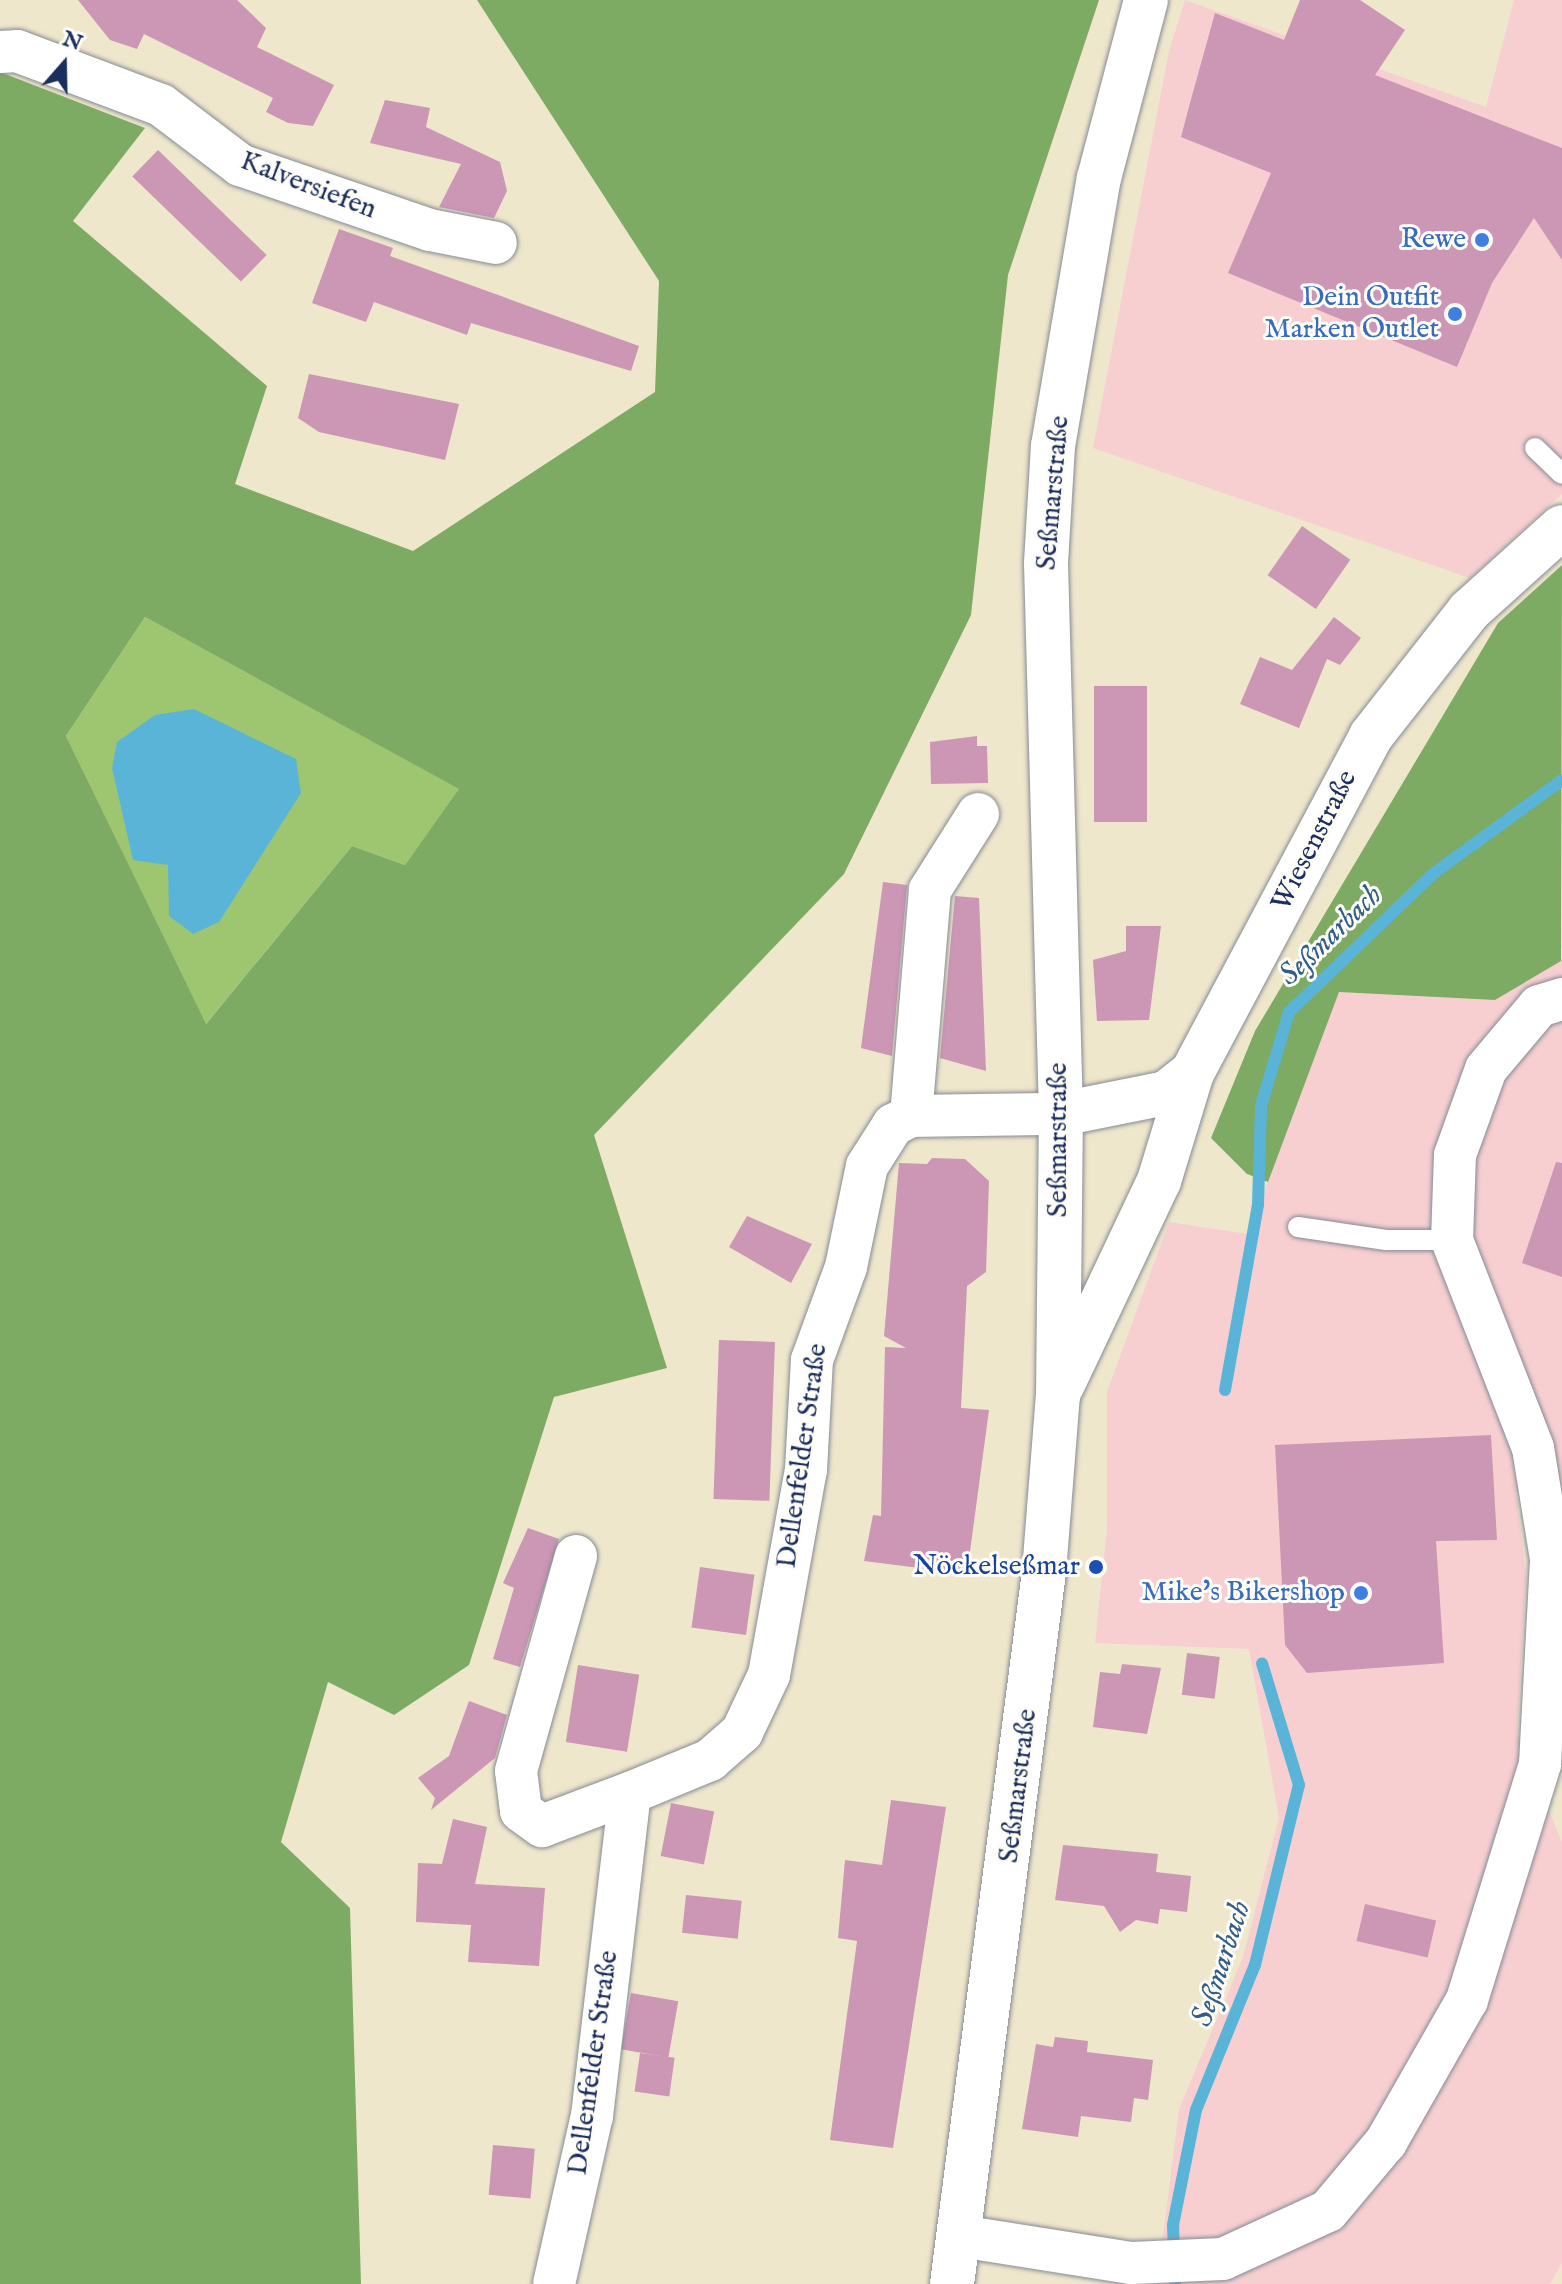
<!DOCTYPE html>
<html>
<head>
<meta charset="utf-8">
<style>
  body { margin:0 }
  #map { position:relative; width:1562px; height:2284px; overflow:hidden; background:#efe7cc; font-family:"IM FELL English",serif }
  div>[style] { position:absolute }
  [style*='--x'] { left:calc(var(--x)*1px); top:calc(var(--y)*1px); width:calc(var(--w)*1px); rotate:calc(var(--a)*1deg) }
  .built>* { inset:0; background:#f7cfd1 }
  .green>* { inset:0; background:#9ec671 }
  .forest>* { inset:0; background:#7eab63 }
  .water>* { inset:0; background:#59b4d7 }
  .stream>* { height:12px; margin:-6px; padding:0 6px; transform-origin:6px; border-radius:6px; background:#59b4d7 }
  .building>* { inset:0; background:#cc96b5; transform-origin:0 0 }
  .roads { filter:drop-shadow(0 0 2px #858b95) drop-shadow(0 0 2px #858b95) }
  .service>* { height:20px; margin:-10px; padding:0 10px; transform-origin:10px; border-radius:10px; background:#fff }
  .minor>* { height:42px; margin:-21px; padding:0 21px; transform-origin:21px; border-radius:21px; background:#fff }
  .tertiary>* { height:44px; margin:-22px; padding:0 22px; transform-origin:22px; border-radius:22px; background:#fff }
  .secondary>* { height:44px; margin:-22px; padding:0 22px; transform-origin:22px; border-radius:22px; background:#fff }
  .dots>* { width:22px; height:22px; translate:-50% -50%; box-sizing:border-box; border:4px solid #fdfcf7; border-radius:50% }
  span { translate:-50% -50%; white-space:nowrap; text-align:center; line-height:1.15; -webkit-text-stroke:6px #fdfcf7; paint-order:stroke }
  .street-label { font-size:28px; color:#1b2f5e }
  .shop-label { font-size:28px; color:#366cbe }
  .right { translate:-100% -50%; text-align:right }
  .transit-label { font-size:28px; color:#164399 }
  .water-label { font-size:30px; color:#315e88; font-style:italic }
  .north { position:absolute; left:24px; top:24px; width:80px; height:80px; -webkit-text-stroke:6px #fdfcf7; paint-order:stroke; rotate:20deg; font-size:22px; font-weight:700; line-height:32px; text-align:center; color:#1b2f5e }
  .north::after { content:''; display:block; margin:auto; width:28px; height:36px; background:#1b2f5e; clip-path:polygon(50% 0,100% 100%,50% 72%,0 100%) }
</style>
</head>
<body>
<div id="map">
  <div class="built">
    <div style="clip-path:polygon(1185px 0,1486px 107px,1514px 0,1562px 0,1562px 494px,1470px 578px,1093px 448px,1169px 51px)"></div>
    <div style="clip-path:polygon(1562px 958px,1562px 1492px,1516px 1492px,1526px 1576px,1517px 1734px,1562px 1842px,1562px 2263px,1550px 2284px,1157px 2284px,1179px 2109px,1243px 1957px,1279px 1818px,1249px 1649px,1095px 1643px,1107px 1528px,1107px 1392px,1169px 1222px,1248px 1234px,1339px 992px,1495px 1000px)"></div>
  </div>
  <div class="green">
    <div style="clip-path:polygon(145px 617px,460px 789px,405px 865px,352px 846px,205px 1025px,66px 736px)"></div>
  </div>
  <div class="forest">
    <div style="clip-path:polygon(evenodd,477px 0,1099px 0,1008px 275px,971px 615px,844px 874px,594px 1135px,667px 1368px,554px 1397px,469px 1665px,394px 1715px,328px 1682px,281px 1842px,350px 1908px,361px 2284px,0 2284px,0 72px,145px 128px,73px 221px,267px 386px,235px 484px,413px 551px,655px 392px,659px 281px,477px 0,145px 617px,459px 789px,405px 865px,352px 846px,206px 1024px,66px 736px,145px 617px)"></div>
    <div style="clip-path:polygon(1562px 565px,1561px 961px,1495px 1000px,1339px 992px,1268px 1182px,1247px 1174px,1211px 1138px,1255px 1031px,1498px 623px)"></div>
  </div>
  <div class="water">
    <div style="clip-path:polygon(194px 709px,296px 759px,301px 793px,219px 922px,193px 934px,169px 916px,168px 865px,133px 860px,112px 768px,117px 742px,155px 715px)"></div>
  </div>
  <div class="stream">
    <div style="--x:1225;--y:1390;--w:189;--a:-79.9"></div>
    <div style="--x:1258;--y:1204;--w:98;--a:-88.2"></div>
    <div style="--x:1261;--y:1106;--w:98;--a:-73.4"></div>
    <div style="--x:1289;--y:1012;--w:201;--a:-43.8"></div>
    <div style="--x:1434;--y:873;--w:158;--a:-36"></div>
    <div style="--x:1175;--y:2284;--w:59;--a:-91.9"></div>
    <div style="--x:1173;--y:2225;--w:117;--a:-78.7"></div>
    <div style="--x:1196;--y:2110;--w:157;--a:-67.9"></div>
    <div style="--x:1255;--y:1965;--w:185;--a:-76.3"></div>
    <div style="--x:1299;--y:1785;--w:127;--a:-106.9"></div>
  </div>
  <div class="building">
    <div style="clip-path:polygon(78px 0,237px 0,266px 28px,257px 47px,334px 85px,313px 126px,288px 123px,266px 112px,273px 98px,144px 34px,137px 49px,110px 40px)"></div>
    <div style="clip-path:polygon(1300px 0,1360px 0,1405px 30px,1375px 75px,1562px 148px,1562px 260px,1534px 218px,1492px 283px,1457px 367px,1228px 273px,1271px 173px,1181px 137px,1190px 103px,1215px 13px,1284px 40px)"></div>
    <div style="clip-path:polygon(385px 100px,430px 108px,426px 127px,500px 162px,507px 191px,494px 218px,439px 207px,461px 164px,370px 143px)"></div>
    <div style="left:158px;top:150px;width:151px;height:37px;rotate:44deg"></div>
    <div style="clip-path:polygon(339px 229px,393px 248px,390px 256px,639px 346px,631px 371px,471px 323px,467px 335px,374px 302px,366px 322px,312px 303px)"></div>
    <div style="clip-path:polygon(309px 374px,459px 404px,445px 460px,319px 432px,298px 418px)"></div>
    <div style="left:1302px;top:526px;width:59px;height:60px;rotate:35deg"></div>
    <div style="clip-path:polygon(1334px 617px,1361px 638px,1340px 665px,1327px 659px,1299px 728px,1240px 704px,1260px 657px,1292px 670px)"></div>
    <div style="left:1147px;top:686px;width:136px;height:53px;rotate:90deg"></div>
    <div style="clip-path:polygon(977px 736px,977px 746px,987px 746px,988px 783px,931px 784px,930px 742px)"></div>
    <div style="clip-path:polygon(883px 882px,907px 885px,892px 1056px,861px 1048px)"></div>
    <div style="clip-path:polygon(955px 896px,979px 898px,986px 1071px,940px 1058px)"></div>
    <div style="clip-path:polygon(1126px 926px,1161px 926px,1149px 1020px,1097px 1021px,1093px 960px,1126px 951px)"></div>
    <div style="clip-path:polygon(932px 1158px,965px 1159px,989px 1181px,986px 1272px,967px 1286px,961px 1408px,989px 1410px,967px 1574px,864px 1561px,873px 1515px,881px 1516px,885px 1347px,906px 1348px,884px 1336px,899px 1163px,927px 1164px)"></div>
    <div style="clip-path:polygon(1556px 1162px,1562px 1163px,1562px 1277px,1522px 1263px)"></div>
    <div style="clip-path:polygon(747px 1216px,812px 1244px,791px 1283px,729px 1247px)"></div>
    <div style="left:719px;top:1340px;width:56px;height:159px;rotate:2deg"></div>
    <div style="clip-path:polygon(1491px 1435px,1497px 1540px,1436px 1541px,1444px 1663px,1307px 1673px,1285px 1645px,1275px 1445px)"></div>
    <div style="clip-path:polygon(528px 1528px,559px 1539px,520px 1667px,493px 1659px,514px 1588px,503px 1583px)"></div>
    <div style="left:700px;top:1567px;width:55px;height:61px;rotate:8deg"></div>
    <div style="left:1187px;top:1653px;width:33px;height:42px;rotate:7deg"></div>
    <div style="clip-path:polygon(1122px 1664px,1161px 1668px,1147px 1734px,1093px 1727px,1100px 1672px,1120px 1674px)"></div>
    <div style="left:578px;top:1665px;width:62px;height:78px;rotate:9deg"></div>
    <div style="clip-path:polygon(469px 1701px,507px 1715px,495px 1758px,431px 1810px,435px 1798px,418px 1778px,449px 1756px)"></div>
    <div style="clip-path:polygon(891px 1800px,946px 1807px,893px 2148px,830px 2140px,857px 1941px,838px 1938px,845px 1860px,882px 1865px)"></div>
    <div style="left:671px;top:1803px;width:44px;height:54px;rotate:11deg"></div>
    <div style="clip-path:polygon(453px 1819px,487px 1827px,475px 1884px,545px 1888px,539px 1966px,468px 1962px,471px 1925px,416px 1922px,418px 1863px,442px 1864px)"></div>
    <div style="clip-path:polygon(1063px 1845px,1158px 1854px,1156px 1872px,1191px 1876px,1187px 1912px,1160px 1909px,1158px 1924px,1136px 1920px,1120px 1932px,1104px 1906px,1055px 1900px)"></div>
    <div style="left:686px;top:1895px;width:56px;height:38px;rotate:6deg"></div>
    <div style="left:1365px;top:1904px;width:73px;height:38px;rotate:13deg"></div>
    <div style="left:631px;top:1993px;width:48px;height:57px;rotate:10deg"></div>
    <div style="clip-path:polygon(1055px 2037px,1088px 2041px,1087px 2052px,1153px 2060px,1148px 2100px,1134px 2098px,1131px 2122px,1081px 2116px,1078px 2137px,1022px 2129px,1036px 2044px,1053px 2047px)"></div>
    <div style="left:640px;top:2053px;width:35px;height:39px;rotate:8deg"></div>
    <div style="left:493px;top:2145px;width:42px;height:50px;rotate:5deg"></div>
  </div>
  <div class="roads">
    <div class="service">
      <div style="--x:1535;--y:448;--w:37;--a:44"></div>
      <div style="--x:1298;--y:1227;--w:89;--a:8.4"></div>
      <div style="--x:1386;--y:1240;--w:66;--a:0"></div>
    </div>
    <div class="minor">
      <div style="--x:0;--y:52;--w:17;--a:-3"></div>
      <div style="--x:17;--y:51;--w:154;--a:20.6"></div>
      <div style="--x:161;--y:105;--w:99;--a:37.2"></div>
      <div style="--x:240;--y:165;--w:201;--a:18.9"></div>
      <div style="--x:430;--y:230;--w:67;--a:11.1"></div>
      <div style="--x:978;--y:814;--w:90;--a:122.3"></div>
      <div style="--x:930;--y:890;--w:227;--a:94.8"></div>
      <div style="--x:911;--y:1116;--w:150;--a:-0.8"></div>
      <div style="--x:576;--y:1556;--w:223;--a:105.6"></div>
      <div style="--x:516;--y:1771;--w:40;--a:82.9"></div>
      <div style="--x:521;--y:1811;--w:26;--a:36"></div>
      <div style="--x:542;--y:1826;--w:94;--a:-20.6"></div>
      <div style="--x:960;--y:2236;--w:173;--a:9"></div>
      <div style="--x:1131;--y:2263;--w:92;--a:-2.5"></div>
      <div style="--x:1223;--y:2259;--w:115;--a:-24.6"></div>
      <div style="--x:1328;--y:2211;--w:90;--a:-50"></div>
      <div style="--x:1386;--y:2142;--w:163;--a:-60.3"></div>
      <div style="--x:1467;--y:2000;--w:247;--a:-72.8"></div>
      <div style="--x:1540;--y:1764;--w:205;--a:-86.9"></div>
      <div style="--x:1551;--y:1559;--w:112;--a:-99.2"></div>
      <div style="--x:1533;--y:1448;--w:223;--a:-111.3"></div>
      <div style="--x:1452;--y:1240;--w:85;--a:-88"></div>
      <div style="--x:1455;--y:1155;--w:91;--a:-70.2"></div>
      <div style="--x:1486;--y:1069;--w:82;--a:-49.9"></div>
      <div style="--x:1539;--y:1006;--w:24;--a:-17"></div>
      <div style="--x:554;--y:2284;--w:172;--a:-77.3"></div>
      <div style="--x:592;--y:2116;--w:325;--a:-83.3"></div>
      <div style="--x:630;--y:1793;--w:87;--a:-22.4"></div>
      <div style="--x:710;--y:1760;--w:43;--a:-41.2"></div>
      <div style="--x:742;--y:1732;--w:63;--a:-64.7"></div>
      <div style="--x:769;--y:1675;--w:208;--a:-79.8"></div>
      <div style="--x:806;--y:1470;--w:110;--a:-86.9"></div>
      <div style="--x:812;--y:1360;--w:99;--a:-69.9"></div>
      <div style="--x:846;--y:1267;--w:103;--a:-78.3"></div>
      <div style="--x:867;--y:1166;--w:49;--a:-57.6"></div>
      <div style="--x:893;--y:1125;--w:20;--a:-27"></div>
    </div>
    <div class="tertiary">
      <div style="--x:1061;--y:1114;--w:551;--a:-91.56"></div>
      <div style="--x:1046;--y:563;--w:117;--a:-86.6"></div>
      <div style="--x:1053;--y:446;--w:272;--a:-80.3"></div>
      <div style="--x:1099;--y:178;--w:184;--a:-75.2"></div>
    </div>
    <div class="secondary">
      <div style="--x:1062;--y:1386;--w:227;--a:-64.7"></div>
      <div style="--x:1159;--y:1181;--w:113;--a:-73"></div>
      <div style="--x:952;--y:2284;--w:718;--a:-82.64"></div>
      <div style="--x:1044;--y:1572;--w:177;--a:-85.5"></div>
      <div style="--x:1058;--y:1396;--w:282;--a:-89.4"></div>
      <div style="--x:1061;--y:1114;--w:107;--a:-11.3"></div>
      <div style="--x:1166;--y:1093;--w:33;--a:-38"></div>
      <div style="--x:1192;--y:1073;--w:382;--a:-62"></div>
      <div style="--x:1371;--y:736;--w:159;--a:-51.9"></div>
      <div style="--x:1469;--y:611;--w:125;--a:-42.1"></div>
    </div>
  </div>
  <div class="dots">
    <div style="left:1482px;top:240px;background:#3f7fe0"></div>
    <div style="left:1455px;top:314px;background:#3f7fe0"></div>
    <div style="left:1096px;top:1567px;background:#1a4fb4"></div>
    <div style="left:1361px;top:1593px;background:#3f7fe0"></div>
  </div>
  <div class="street-label">
    <span style="left:308px;top:186px;rotate:21deg">Kalversiefen</span>
    <span style="left:1054px;top:493px;rotate:-85deg">Seßmarstraße</span>
    <span style="left:1315px;top:841px;rotate:-63deg">Wiesenstraße</span>
    <span style="left:1059px;top:1140px;rotate:-90deg">Seßmarstraße</span>
    <span style="left:803px;top:1456px;rotate:-82deg">Dellenfelder Straße</span>
    <span style="left:1019px;top:1786px;rotate:-83deg">Seßmarstraße</span>
    <span style="left:594px;top:2063px;rotate:-82deg">Dellenfelder Straße</span>
  </div>
  <div class="shop-label">
    <span class="right" style="left:1466px;top:240px">Rewe</span>
    <span class="right" style="left:1439px;top:314px">Dein Outfit<br>Marken Outlet</span>
    <span class="right" style="left:1345px;top:1593px">Mike's Bikershop</span>
  </div>
  <div class="transit-label">
    <span class="right" style="left:1080px;top:1567px">Nöckelseßmar</span>
  </div>
  <div class="water-label">
    <span style="left:1331px;top:936px;rotate:-44deg">Seßmarbach</span>
    <span style="left:1222px;top:1964px;rotate:-72deg">Seßmarbach</span>
  </div>
  <div class="north">N</div>
</div>
</body>
</html>
